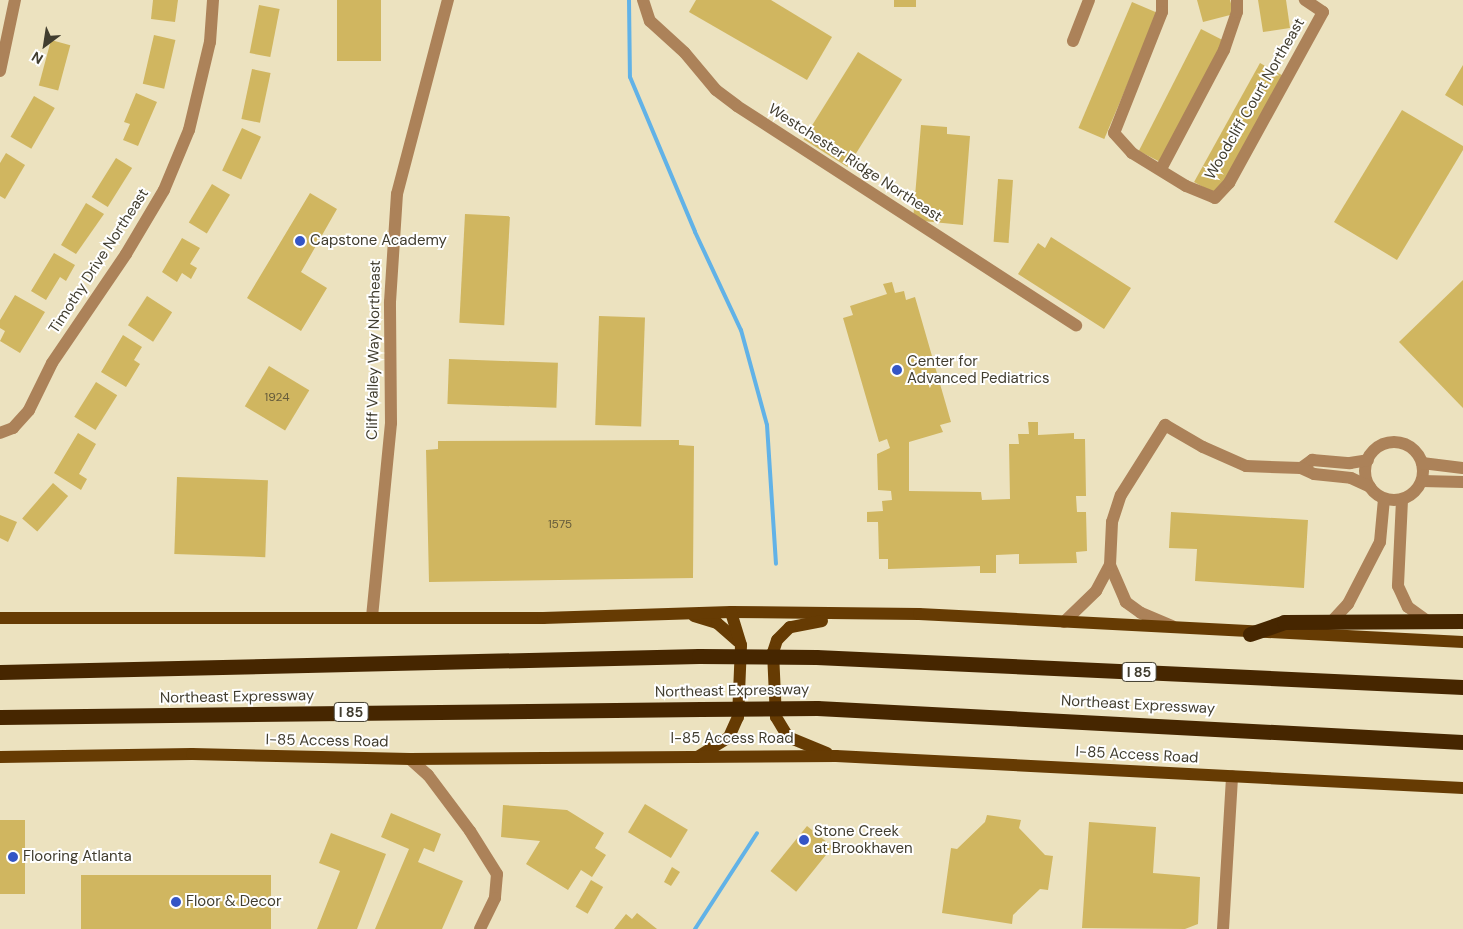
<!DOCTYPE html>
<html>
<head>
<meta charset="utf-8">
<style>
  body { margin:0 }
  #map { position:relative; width:1463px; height:929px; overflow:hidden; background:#ece2bf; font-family:"DM Sans",sans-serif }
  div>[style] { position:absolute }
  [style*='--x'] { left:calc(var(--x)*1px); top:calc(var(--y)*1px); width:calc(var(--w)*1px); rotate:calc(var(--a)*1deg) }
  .stream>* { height:4px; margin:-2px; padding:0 2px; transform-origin:2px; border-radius:2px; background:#61b2e7 }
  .building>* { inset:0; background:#d0b660; transform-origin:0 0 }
  .minor>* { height:12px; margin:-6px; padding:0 6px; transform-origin:6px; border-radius:6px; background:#ac8259 }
  .minor>.ring { margin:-6px; padding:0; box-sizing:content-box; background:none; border:12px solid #ac8259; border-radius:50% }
  .major>* { height:12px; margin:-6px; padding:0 6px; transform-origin:6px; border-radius:6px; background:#663b03 }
  .highway>* { height:15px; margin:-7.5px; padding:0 7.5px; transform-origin:7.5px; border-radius:7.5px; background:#462600 }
  .highway-bridge>* { height:15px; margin:-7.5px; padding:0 7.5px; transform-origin:7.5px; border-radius:7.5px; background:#462600 }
  .dots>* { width:14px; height:14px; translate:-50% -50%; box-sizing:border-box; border:2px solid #fff; border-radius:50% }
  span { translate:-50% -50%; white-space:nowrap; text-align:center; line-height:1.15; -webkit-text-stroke:4px #fff; paint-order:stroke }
  .number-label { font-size:12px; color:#655b3b }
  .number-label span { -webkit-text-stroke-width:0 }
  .shield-label span { padding:1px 4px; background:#fff; border:1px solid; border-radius:4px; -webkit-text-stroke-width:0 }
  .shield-label { font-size:14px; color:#413d2f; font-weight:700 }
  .street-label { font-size:15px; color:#413d2f }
  .poi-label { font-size:15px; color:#413d2f }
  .left { translate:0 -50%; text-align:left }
  .north { position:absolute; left:20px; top:20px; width:50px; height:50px; -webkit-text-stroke:4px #fff; paint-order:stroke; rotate:211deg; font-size:14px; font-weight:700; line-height:20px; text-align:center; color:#413d2f }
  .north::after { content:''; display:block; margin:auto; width:18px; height:22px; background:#413d2f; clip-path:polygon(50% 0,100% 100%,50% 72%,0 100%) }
</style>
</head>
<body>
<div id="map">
  <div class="stream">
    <div style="--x:629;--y:0;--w:77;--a:89.3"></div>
    <div style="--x:630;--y:77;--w:168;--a:67.2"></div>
    <div style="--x:695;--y:232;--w:108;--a:64.9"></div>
    <div style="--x:741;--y:330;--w:98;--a:74.7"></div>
    <div style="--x:767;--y:425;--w:139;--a:86.3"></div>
    <div style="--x:695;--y:929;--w:114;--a:-57.1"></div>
  </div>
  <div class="building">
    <div style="clip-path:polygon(153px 0,178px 0,175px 22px,151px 19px)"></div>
    <div style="left:337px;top:0;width:44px;height:61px"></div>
    <div style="clip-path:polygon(696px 0,771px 0,832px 37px,807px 80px,689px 12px)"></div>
    <div style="left:894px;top:0;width:22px;height:7px"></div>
    <div style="clip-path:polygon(1197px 0,1230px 0,1234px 14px,1203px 22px)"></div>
    <div style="clip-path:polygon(1258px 0,1286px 0,1290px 28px,1263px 32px)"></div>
    <div style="left:1132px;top:2px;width:28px;height:137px;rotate:23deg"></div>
    <div style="left:259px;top:5px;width:21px;height:49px;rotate:11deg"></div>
    <div style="left:1201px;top:29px;width:28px;height:137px;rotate:27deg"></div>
    <div style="left:154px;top:35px;width:22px;height:50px;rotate:13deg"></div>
    <div style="left:51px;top:40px;width:20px;height:47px;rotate:15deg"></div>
    <div style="left:858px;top:52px;width:52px;height:103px;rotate:32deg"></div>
    <div style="left:1260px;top:63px;width:29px;height:136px;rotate:29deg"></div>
    <div style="clip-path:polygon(1463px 65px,1463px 106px,1445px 95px)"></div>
    <div style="left:252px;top:69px;width:19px;height:51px;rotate:12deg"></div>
    <div style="clip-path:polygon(136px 93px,157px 102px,138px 146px,123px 140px,130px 124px,124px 122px)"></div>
    <div style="left:34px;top:96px;width:24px;height:47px;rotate:30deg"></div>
    <div style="clip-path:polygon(1402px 110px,1463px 146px,1463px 150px,1397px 260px,1334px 222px)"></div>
    <div style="clip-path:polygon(921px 125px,947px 127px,947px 134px,970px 136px,963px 225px,913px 220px)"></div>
    <div style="left:242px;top:128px;width:21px;height:47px;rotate:25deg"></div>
    <div style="clip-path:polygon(6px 153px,25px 165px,5px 199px,0 196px,0 163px)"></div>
    <div style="left:116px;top:158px;width:19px;height:46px;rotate:32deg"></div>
    <div style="left:998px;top:179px;width:15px;height:63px;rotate:4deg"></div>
    <div style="left:212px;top:184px;width:21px;height:45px;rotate:31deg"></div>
    <div style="clip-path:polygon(310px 193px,337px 209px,301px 272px,327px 288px,301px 331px,247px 298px)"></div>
    <div style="clip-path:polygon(86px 203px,104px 214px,76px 254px,61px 245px)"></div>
    <div style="left:465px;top:214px;width:45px;height:109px;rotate:3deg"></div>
    <div style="clip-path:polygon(1051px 237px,1131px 288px,1104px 329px,1018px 274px,1038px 243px,1045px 248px)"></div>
    <div style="clip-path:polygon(182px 238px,200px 248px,190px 264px,197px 268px,191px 279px,182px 273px,177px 282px,162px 272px)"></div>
    <div style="clip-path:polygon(54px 253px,75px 265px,66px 281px,60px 277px,46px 300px,31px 291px)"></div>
    <div style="clip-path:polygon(1463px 280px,1463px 408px,1399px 342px)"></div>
    <div style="clip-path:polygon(892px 282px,895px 293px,904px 291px,906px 300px,915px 297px,951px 422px,940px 425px,943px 432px,909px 442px,909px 491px,981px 492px,982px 500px,1010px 499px,1009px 444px,1019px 444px,1018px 434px,1029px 434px,1028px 422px,1038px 422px,1038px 435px,1074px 433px,1074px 439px,1085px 439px,1086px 496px,1076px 496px,1077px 512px,1086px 512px,1087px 551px,1076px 552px,1077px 563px,1019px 564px,1019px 554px,996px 555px,996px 573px,980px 573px,980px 566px,888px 569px,888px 559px,879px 559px,878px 522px,867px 522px,867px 512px,883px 511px,882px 501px,892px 500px,891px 491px,878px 490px,877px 454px,890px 448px,887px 439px,879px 442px,843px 318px,853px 315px,850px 306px,887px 294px,883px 284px)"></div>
    <div style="clip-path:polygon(15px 295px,45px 312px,20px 353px,0 341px,5px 331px,0 328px,0 320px)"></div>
    <div style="left:147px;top:296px;width:30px;height:35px;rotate:33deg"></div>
    <div style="left:599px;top:316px;width:46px;height:109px;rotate:2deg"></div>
    <div style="clip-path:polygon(123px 335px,142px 347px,134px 360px,140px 364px,126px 387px,101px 372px)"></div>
    <div style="left:449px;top:359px;width:109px;height:45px;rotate:2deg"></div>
    <div style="left:269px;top:366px;width:47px;height:47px;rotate:31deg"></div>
    <div style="left:96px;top:382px;width:25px;height:41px;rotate:32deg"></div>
    <div style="clip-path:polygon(78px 433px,96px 444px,79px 474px,87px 479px,81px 490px,54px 473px)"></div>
    <div style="clip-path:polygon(679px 440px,679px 445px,694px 446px,693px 578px,429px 582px,426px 450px,438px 449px,438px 441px)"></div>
    <div style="left:177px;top:477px;width:91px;height:77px;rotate:2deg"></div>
    <div style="left:53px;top:483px;width:20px;height:47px;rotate:41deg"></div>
    <div style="clip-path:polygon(1171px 512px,1308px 520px,1304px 588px,1195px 581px,1197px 549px,1169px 548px)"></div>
    <div style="clip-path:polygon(0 515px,17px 522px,8px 542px,0 538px)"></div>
    <div style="left:645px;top:804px;width:50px;height:33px;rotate:31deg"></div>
    <div style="clip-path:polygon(503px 805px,567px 810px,604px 833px,595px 848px,606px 855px,592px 877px,581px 870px,568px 890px,526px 864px,540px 841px,501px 837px)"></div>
    <div style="clip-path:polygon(391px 813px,441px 834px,434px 852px,424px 848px,418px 862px,463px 881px,442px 929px,375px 929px,409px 849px,381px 837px)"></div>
    <div style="clip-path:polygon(987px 815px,1021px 820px,1019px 828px,1045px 855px,1053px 856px,1048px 890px,1040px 889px,1013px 915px,1012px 924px,942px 913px,951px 848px,957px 849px,985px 822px)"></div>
    <div style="left:0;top:820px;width:25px;height:74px"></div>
    <div style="clip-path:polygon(1089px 822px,1156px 827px,1153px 873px,1200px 877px,1198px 924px,1185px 929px,1082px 928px)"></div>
    <div style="left:807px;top:826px;width:33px;height:58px;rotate:39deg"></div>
    <div style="clip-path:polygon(331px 833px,386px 854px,357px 929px,317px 929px,340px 871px,319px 863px)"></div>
    <div style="clip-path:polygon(672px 867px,680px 872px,671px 886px,664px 882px)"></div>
    <div style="left:271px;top:875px;width:54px;height:190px;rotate:90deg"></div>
    <div style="left:591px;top:880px;width:14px;height:31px;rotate:30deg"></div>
    <div style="clip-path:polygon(637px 913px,657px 929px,614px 929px,626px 914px,632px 919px)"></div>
  </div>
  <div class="minor">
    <div style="--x:643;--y:0;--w:22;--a:72"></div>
    <div style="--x:650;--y:21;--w:47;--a:42.4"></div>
    <div style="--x:685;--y:53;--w:48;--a:50"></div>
    <div style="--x:716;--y:90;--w:26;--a:37"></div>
    <div style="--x:737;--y:106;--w:404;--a:32.9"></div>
    <div style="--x:1162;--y:0;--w:12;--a:90"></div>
    <div style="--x:1162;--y:12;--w:130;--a:111.6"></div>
    <div style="--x:1114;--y:133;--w:27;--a:48"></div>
    <div style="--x:1132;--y:153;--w:63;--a:31.4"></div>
    <div style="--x:1186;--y:186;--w:31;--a:22"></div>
    <div style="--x:1215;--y:198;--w:21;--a:-47"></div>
    <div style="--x:1229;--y:183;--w:195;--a:-61.2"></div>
    <div style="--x:1323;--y:12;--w:22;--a:-146"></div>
    <div style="--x:1073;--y:41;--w:44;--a:-68.7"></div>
    <div style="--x:0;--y:71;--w:73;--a:-78.1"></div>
    <div style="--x:1161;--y:169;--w:135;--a:-62.1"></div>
    <div style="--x:1224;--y:50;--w:40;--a:-71.1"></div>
    <div style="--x:1237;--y:12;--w:12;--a:-90"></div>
    <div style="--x:0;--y:433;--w:14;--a:-21"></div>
    <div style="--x:13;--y:428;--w:24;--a:-48"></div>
    <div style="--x:29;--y:410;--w:52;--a:-63.9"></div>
    <div style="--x:52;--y:363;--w:132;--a:-55.8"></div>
    <div style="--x:126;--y:254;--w:74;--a:-59.3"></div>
    <div style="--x:164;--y:190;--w:65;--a:-67.4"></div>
    <div style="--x:189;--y:130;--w:90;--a:-76.6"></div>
    <div style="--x:210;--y:42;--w:42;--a:-85.9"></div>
    <div class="ring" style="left:1365px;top:442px;width:46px;height:46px"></div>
    <div style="--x:1422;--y:463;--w:41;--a:7"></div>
    <div style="--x:1301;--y:468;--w:14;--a:-36"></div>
    <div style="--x:1312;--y:460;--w:38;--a:5"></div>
    <div style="--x:1350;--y:463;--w:18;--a:-9"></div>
    <div style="--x:1422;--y:481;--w:41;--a:1.4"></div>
    <div style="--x:1402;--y:500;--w:86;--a:92.7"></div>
    <div style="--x:1398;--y:586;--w:23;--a:65"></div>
    <div style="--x:1408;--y:607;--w:24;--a:36"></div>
    <div style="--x:372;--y:617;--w:195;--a:-84.4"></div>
    <div style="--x:391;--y:423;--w:121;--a:-90.5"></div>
    <div style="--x:390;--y:302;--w:108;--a:-86.3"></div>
    <div style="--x:397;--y:194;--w:201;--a:-75.3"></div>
    <div style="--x:1333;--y:620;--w:22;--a:-47"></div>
    <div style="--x:1348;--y:604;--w:70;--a:-62.7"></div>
    <div style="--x:1380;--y:542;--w:43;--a:-84.7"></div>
    <div style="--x:1064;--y:622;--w:45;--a:-44.1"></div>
    <div style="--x:1096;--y:591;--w:30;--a:-62"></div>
    <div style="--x:1172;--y:626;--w:34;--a:-157"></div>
    <div style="--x:1141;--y:613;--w:19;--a:-144"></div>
    <div style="--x:1126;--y:602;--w:40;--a:-113.4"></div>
    <div style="--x:1110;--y:565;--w:43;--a:-87.3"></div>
    <div style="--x:1112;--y:522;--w:28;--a:-72"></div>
    <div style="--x:1121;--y:495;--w:83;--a:-57.8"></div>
    <div style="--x:1165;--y:425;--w:44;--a:30.1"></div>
    <div style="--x:1203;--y:447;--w:47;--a:23.8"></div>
    <div style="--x:1246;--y:466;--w:55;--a:2.1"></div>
    <div style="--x:1301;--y:468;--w:14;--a:25"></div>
    <div style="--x:1314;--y:474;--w:37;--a:6"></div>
    <div style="--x:1351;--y:478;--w:21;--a:25"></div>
    <div style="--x:410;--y:759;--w:24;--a:42"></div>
    <div style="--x:428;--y:775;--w:70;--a:53.1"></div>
    <div style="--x:470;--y:831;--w:51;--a:57.9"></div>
    <div style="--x:497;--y:874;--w:24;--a:95"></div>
    <div style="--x:495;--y:898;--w:34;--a:116"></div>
    <div style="--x:1223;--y:929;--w:153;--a:-86.6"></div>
  </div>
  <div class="major">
    <div style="--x:694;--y:616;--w:24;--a:17"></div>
    <div style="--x:717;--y:623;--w:28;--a:41"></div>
    <div style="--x:0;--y:618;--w:543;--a:0"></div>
    <div style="--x:543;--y:618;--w:188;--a:-1.8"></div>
    <div style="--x:731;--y:612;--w:188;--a:0.6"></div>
    <div style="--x:919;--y:614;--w:545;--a:2.95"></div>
    <div style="--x:822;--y:621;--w:33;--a:169"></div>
    <div style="--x:790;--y:627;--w:18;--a:135"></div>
    <div style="--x:777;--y:640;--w:13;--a:108"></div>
    <div style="--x:773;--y:652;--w:65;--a:87.4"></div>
    <div style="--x:776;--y:717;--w:23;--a:59"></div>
    <div style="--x:788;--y:737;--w:42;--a:22.3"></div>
    <div style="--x:699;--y:756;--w:36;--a:-32"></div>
    <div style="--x:729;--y:737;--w:22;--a:-66"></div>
    <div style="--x:738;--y:717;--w:72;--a:-87.6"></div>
    <div style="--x:741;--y:645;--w:34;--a:-107"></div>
    <div style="--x:0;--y:757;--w:192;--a:-0.9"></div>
    <div style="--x:192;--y:754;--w:218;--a:1.3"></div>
    <div style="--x:410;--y:759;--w:426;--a:-0.4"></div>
    <div style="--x:836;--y:756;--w:628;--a:2.92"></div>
  </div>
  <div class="highway">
    <div style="--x:1250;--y:634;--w:36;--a:-19"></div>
    <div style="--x:1284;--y:622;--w:179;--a:-0.3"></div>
    <div style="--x:816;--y:657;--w:648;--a:2.65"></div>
    <div style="--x:0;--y:672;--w:699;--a:-1.31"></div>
    <div style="--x:817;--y:708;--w:647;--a:3.01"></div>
    <div style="--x:0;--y:717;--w:701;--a:-0.65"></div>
  </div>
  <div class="highway-bridge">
    <div style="--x:699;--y:656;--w:117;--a:0.5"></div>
    <div style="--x:701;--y:709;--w:116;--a:-0.5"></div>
  </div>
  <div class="dots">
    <div style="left:300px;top:241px;background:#3455c6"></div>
    <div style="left:897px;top:370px;background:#3455c6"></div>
    <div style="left:804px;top:840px;background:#3455c6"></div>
    <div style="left:13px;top:857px;background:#3455c6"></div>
    <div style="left:176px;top:902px;background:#3455c6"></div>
  </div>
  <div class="number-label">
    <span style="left:277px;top:398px">1924</span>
    <span style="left:560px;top:525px">1575</span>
  </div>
  <div class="shield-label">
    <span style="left:1139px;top:672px">I 85</span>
    <span style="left:351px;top:712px">I 85</span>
  </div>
  <div class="street-label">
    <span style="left:1255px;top:99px;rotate:-60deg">Woodcliff Court Northeast</span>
    <span style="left:855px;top:163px;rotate:33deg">Westchester Ridge Northeast</span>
    <span style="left:99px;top:261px;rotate:-57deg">Timothy Drive Northeast</span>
    <span style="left:374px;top:350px;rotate:-89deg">Cliff Valley Way Northeast</span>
    <span style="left:732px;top:691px;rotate:-1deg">Northeast Expressway</span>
    <span style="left:237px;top:697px;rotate:-1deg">Northeast Expressway</span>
    <span style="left:1138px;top:705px;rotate:3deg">Northeast Expressway</span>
    <span style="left:732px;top:739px">I-85 Access Road</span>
    <span style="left:327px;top:741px;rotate:1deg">I-85 Access Road</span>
    <span style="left:1137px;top:755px;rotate:3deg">I-85 Access Road</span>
  </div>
  <div class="poi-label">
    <span class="left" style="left:310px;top:241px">Capstone Academy</span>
    <span class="left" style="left:907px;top:370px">Center for<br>Advanced Pediatrics</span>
    <span class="left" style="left:814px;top:840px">Stone Creek<br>at Brookhaven</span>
    <span class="left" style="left:23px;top:857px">Flooring Atlanta</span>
    <span class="left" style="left:186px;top:902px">Floor &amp; Decor</span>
  </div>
  <div class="north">N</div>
</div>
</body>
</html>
